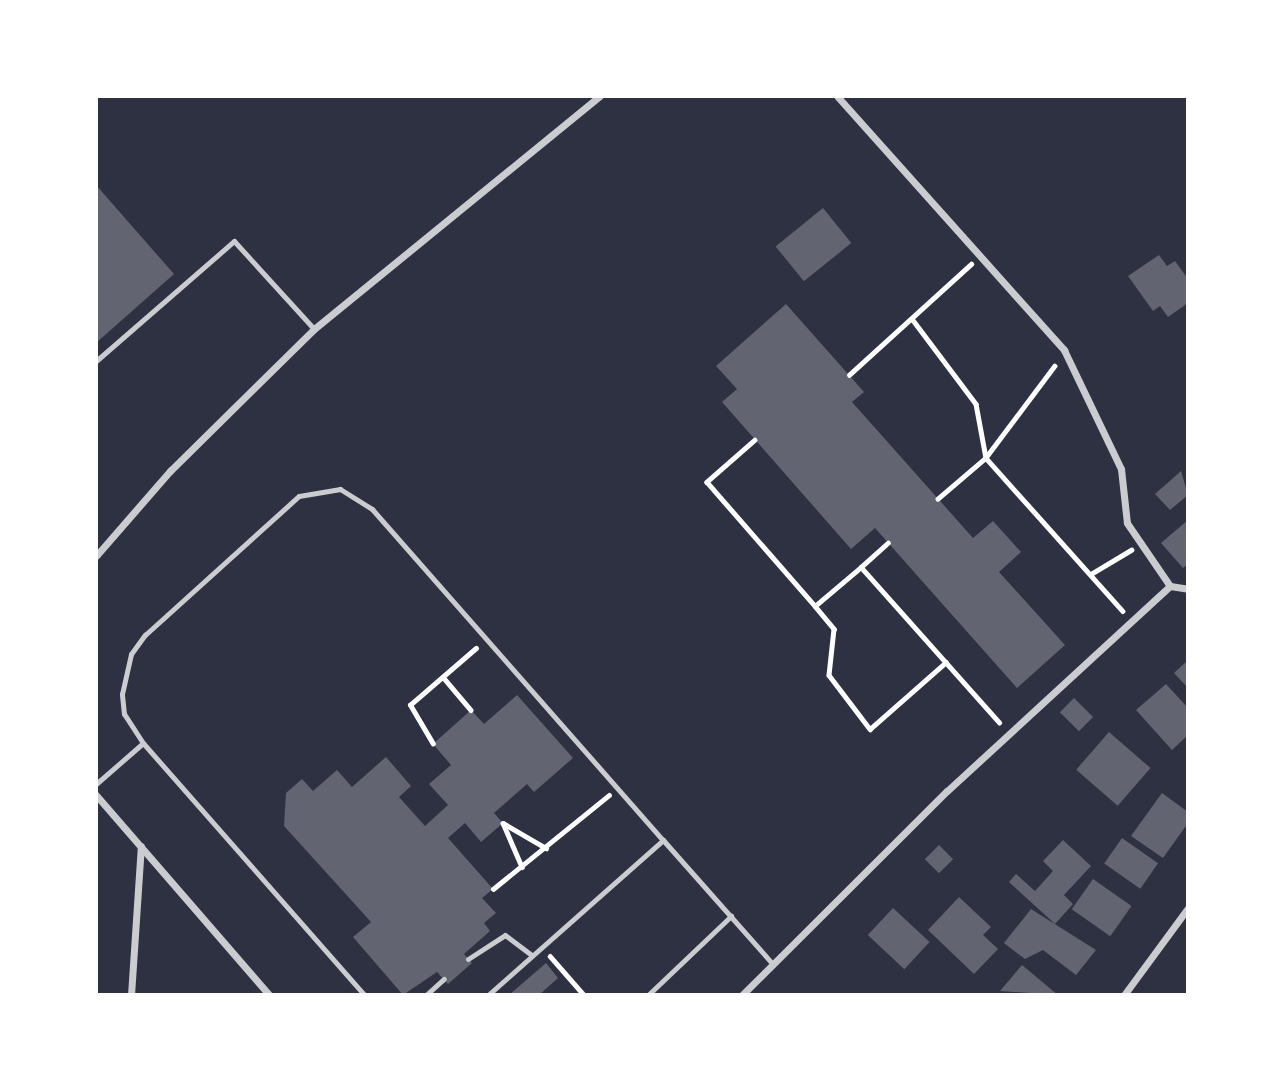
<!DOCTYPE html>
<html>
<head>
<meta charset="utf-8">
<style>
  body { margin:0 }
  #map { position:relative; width:1284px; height:1091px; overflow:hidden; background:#2d3142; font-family:Karla,sans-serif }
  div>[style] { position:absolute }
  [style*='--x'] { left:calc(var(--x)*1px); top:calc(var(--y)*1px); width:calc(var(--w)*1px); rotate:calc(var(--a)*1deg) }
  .building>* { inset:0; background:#626471; transform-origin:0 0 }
  .path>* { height:4.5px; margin:-2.25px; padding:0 2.25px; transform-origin:2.25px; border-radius:2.25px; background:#fff }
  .service>* { height:5px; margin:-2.5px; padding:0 2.5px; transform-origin:2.5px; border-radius:2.5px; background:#caccd0 }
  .minor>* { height:7px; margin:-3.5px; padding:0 3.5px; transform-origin:3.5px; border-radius:3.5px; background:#caccd0 }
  span { translate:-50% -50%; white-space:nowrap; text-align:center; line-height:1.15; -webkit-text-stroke:6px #fff; paint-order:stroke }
  .frame { position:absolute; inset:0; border:98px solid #fff; pointer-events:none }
</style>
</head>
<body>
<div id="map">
  <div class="building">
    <div style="clip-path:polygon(96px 185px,174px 274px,96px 343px)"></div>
    <div style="left:823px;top:208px;width:45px;height:61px;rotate:51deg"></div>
    <div style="clip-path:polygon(1159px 255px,1167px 266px,1175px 261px,1188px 279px,1188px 303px,1168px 317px,1160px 306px,1153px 311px,1128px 276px)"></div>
    <div style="clip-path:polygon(786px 304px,864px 392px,852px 402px,973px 538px,993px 521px,1021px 552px,999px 572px,1065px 645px,1017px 688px,875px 528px,851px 549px,722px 402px,737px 389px,716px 366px)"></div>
    <div style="clip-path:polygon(1181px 471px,1188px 495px,1170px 510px,1155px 494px)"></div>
    <div style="clip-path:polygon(1188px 520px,1188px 564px,1183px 568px,1161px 543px)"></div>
    <div style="clip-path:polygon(1188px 660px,1188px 688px,1174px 673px)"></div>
    <div style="clip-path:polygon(1166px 684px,1188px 708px,1188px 735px,1172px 750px,1136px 710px)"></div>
    <div style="clip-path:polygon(517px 695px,573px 758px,534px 792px,527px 784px,494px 813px,503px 823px,481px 842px,465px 823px,448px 838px,493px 889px,482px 898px,496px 913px,484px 923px,490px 931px,464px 954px,472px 963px,448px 984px,437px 972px,403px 995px,353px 937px,371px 922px,284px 826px,286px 793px,302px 779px,313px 791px,337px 770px,352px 787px,386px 757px,411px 786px,399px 797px,425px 826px,448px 805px,429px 784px,451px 765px,433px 744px,471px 710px,484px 724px)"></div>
    <div style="left:1074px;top:698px;width:27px;height:20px;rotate:45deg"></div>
    <div style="left:1109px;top:732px;width:55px;height:50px;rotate:41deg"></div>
    <div style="clip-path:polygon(1162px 793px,1188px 812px,1188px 823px,1163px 858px,1131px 836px)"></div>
    <div style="left:1122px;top:838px;width:44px;height:31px;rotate:35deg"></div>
    <div style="clip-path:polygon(1063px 840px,1091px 866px,1064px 895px,1073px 904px,1055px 924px,1009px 882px,1016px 874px,1035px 891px,1053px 871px,1043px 861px)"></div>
    <div style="left:939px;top:845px;width:20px;height:20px;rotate:45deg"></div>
    <div style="left:1093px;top:879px;width:47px;height:37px;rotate:35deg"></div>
    <div style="clip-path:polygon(959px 897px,991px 927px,983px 935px,998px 949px,974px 974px,928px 930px)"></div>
    <div style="left:893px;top:908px;width:50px;height:37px;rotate:43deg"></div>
    <div style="clip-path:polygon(1031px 909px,1096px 950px,1076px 975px,1043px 950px,1025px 959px,1004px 943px)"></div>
    <div style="clip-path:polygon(546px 963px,558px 978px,539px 995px,509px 995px)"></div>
    <div style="clip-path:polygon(1022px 965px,1058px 995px,1000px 991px)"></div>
  </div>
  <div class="path">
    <div style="--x:913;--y:320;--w:105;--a:53.1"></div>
    <div style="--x:976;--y:404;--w:55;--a:79.5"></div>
    <div style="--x:986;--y:458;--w:63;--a:139.5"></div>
    <div style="--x:1055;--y:366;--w:115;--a:126.9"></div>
    <div style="--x:986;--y:458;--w:205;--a:48.2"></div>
    <div style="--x:849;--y:375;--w:165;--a:-42.3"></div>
    <div style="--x:755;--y:440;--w:64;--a:138.8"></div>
    <div style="--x:707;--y:482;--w:164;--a:48.9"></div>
    <div style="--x:815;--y:606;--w:60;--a:-40.3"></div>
    <div style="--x:861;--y:567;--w:208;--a:48.3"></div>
    <div style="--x:861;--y:567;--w:36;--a:-42"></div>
    <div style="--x:1091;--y:574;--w:47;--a:-31"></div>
    <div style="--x:815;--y:606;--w:30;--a:50"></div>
    <div style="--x:834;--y:629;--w:46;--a:96.2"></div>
    <div style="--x:829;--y:675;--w:68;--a:52.8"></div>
    <div style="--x:870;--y:729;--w:101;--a:-41.4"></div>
    <div style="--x:443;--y:677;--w:43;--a:49.7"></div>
    <div style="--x:433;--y:744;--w:45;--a:-120.5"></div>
    <div style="--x:410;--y:705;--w:87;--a:-40.8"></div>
    <div style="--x:503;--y:823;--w:50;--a:30.2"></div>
    <div style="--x:503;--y:823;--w:48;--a:66.6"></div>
    <div style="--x:493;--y:889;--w:149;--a:-39"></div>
    <div style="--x:550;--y:956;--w:52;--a:48.9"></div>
  </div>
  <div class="service">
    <div style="--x:96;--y:361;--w:183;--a:-41"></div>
    <div style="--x:234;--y:241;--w:119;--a:47.7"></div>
    <div style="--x:143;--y:743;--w:35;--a:-123"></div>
    <div style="--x:124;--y:714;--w:20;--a:-96"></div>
    <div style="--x:122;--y:694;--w:41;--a:-77.3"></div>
    <div style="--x:131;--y:654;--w:24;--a:-54"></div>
    <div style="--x:145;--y:635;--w:207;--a:-42.1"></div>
    <div style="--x:299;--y:496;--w:42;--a:-9.7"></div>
    <div style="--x:340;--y:489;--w:38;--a:32"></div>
    <div style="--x:372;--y:509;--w:441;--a:48.7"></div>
    <div style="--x:96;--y:784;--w:62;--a:-41.1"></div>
    <div style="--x:143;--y:743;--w:335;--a:48.7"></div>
    <div style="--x:468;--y:959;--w:44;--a:-33"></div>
    <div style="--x:505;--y:935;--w:34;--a:37"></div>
    <div style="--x:426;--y:995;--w:24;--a:-42"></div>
    <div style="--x:488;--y:995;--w:234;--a:-41.5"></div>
    <div style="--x:663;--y:840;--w:164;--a:48.5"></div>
    <div style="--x:648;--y:995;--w:115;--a:-43.6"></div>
  </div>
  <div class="minor">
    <div style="--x:837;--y:96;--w:341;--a:48.2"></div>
    <div style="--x:1064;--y:350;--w:132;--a:64.4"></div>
    <div style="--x:1121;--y:469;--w:54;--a:83.7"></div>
    <div style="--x:1127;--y:523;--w:76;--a:55.7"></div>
    <div style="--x:96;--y:556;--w:113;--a:-49"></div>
    <div style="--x:170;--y:471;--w:202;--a:-44.6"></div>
    <div style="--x:314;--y:329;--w:369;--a:-39.2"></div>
    <div style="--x:1170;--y:586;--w:18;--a:9"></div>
    <div style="--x:96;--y:795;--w:264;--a:49.1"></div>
    <div style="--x:131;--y:995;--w:149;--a:-86.2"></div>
    <div style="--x:742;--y:995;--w:289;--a:-44.9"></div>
    <div style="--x:947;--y:791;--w:303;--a:-42.6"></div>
    <div style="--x:1124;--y:995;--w:108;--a:-53.7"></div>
  </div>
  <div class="frame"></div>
</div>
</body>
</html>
